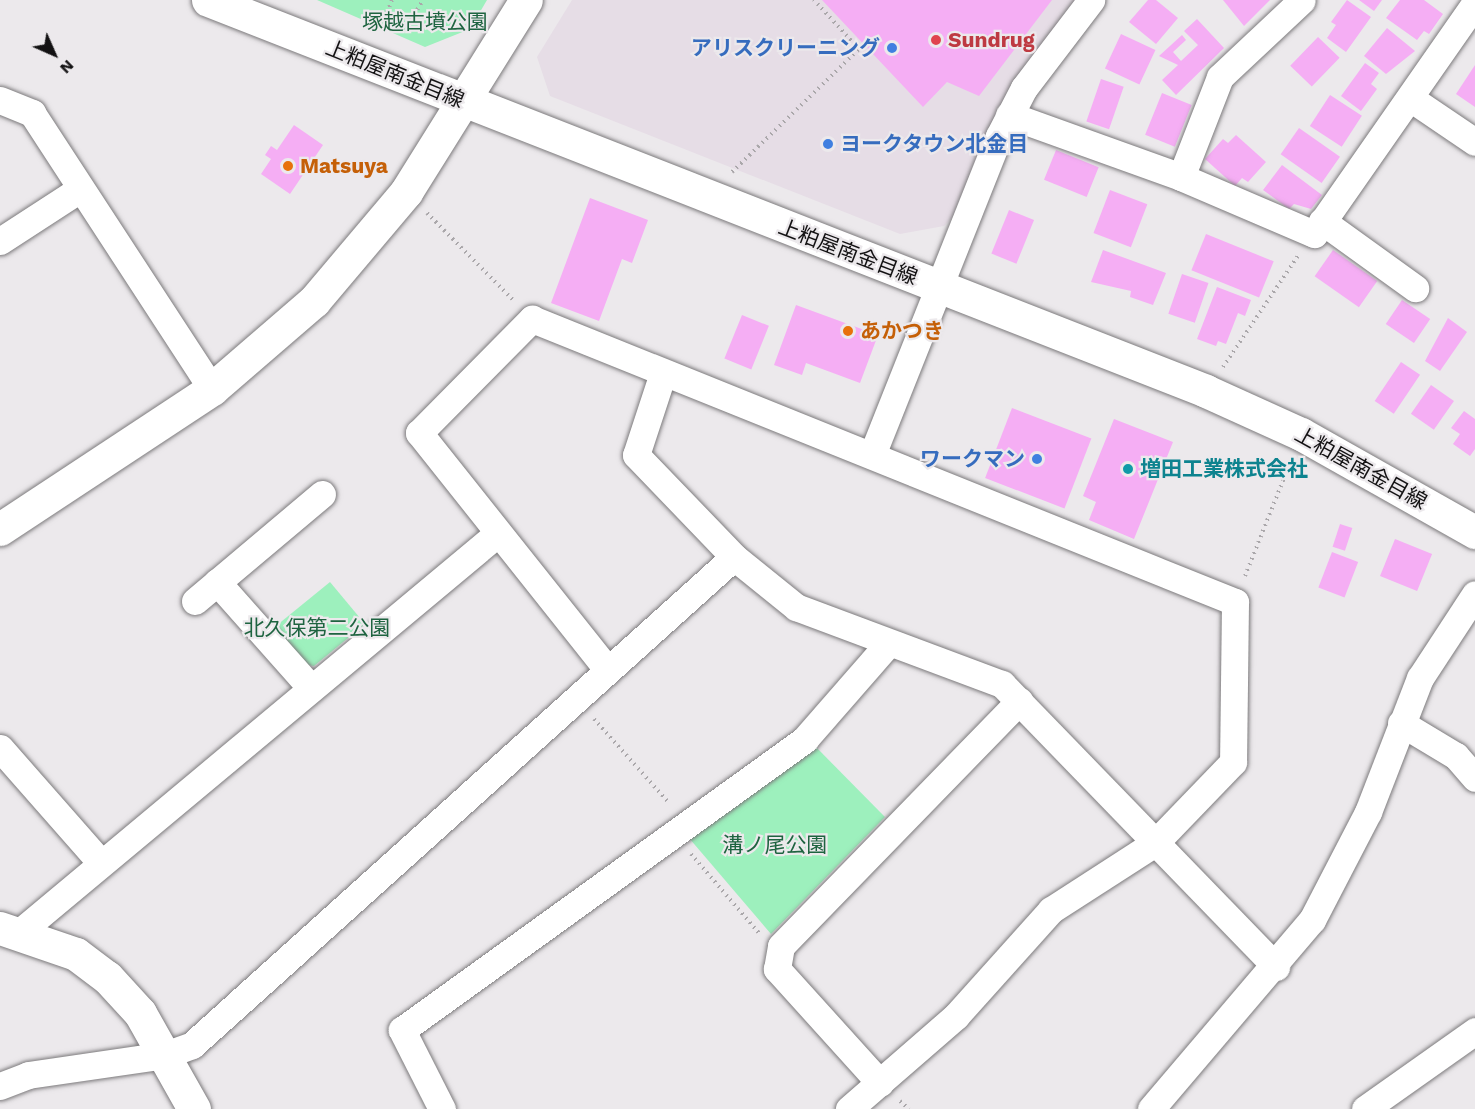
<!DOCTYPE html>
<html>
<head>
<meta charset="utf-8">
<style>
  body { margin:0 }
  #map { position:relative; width:1475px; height:1109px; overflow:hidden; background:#ece9ec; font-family:"Work Sans","Noto Sans JP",sans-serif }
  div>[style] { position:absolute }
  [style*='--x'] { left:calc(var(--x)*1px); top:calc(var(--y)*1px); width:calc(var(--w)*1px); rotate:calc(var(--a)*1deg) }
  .built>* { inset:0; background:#e6dde6 }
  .green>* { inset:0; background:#9df0bd }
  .building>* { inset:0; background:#f5aef4; transform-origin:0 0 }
  .path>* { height:4px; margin-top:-2px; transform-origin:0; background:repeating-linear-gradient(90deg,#aaa7aa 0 1.5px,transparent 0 6px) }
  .roads { filter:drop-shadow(0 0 2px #7c7a7c) drop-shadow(0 0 2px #7c7a7c) }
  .minor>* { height:27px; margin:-13.5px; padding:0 13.5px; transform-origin:13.5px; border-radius:13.5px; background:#fff }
  .tertiary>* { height:33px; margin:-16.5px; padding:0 16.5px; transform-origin:16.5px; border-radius:16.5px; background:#fff }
  .secondary>* { height:33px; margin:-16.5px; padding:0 16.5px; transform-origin:16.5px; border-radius:16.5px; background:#fff }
  .dots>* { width:16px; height:16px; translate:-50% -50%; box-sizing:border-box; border:3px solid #ece9ec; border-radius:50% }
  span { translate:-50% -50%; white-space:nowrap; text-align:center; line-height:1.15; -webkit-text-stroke:4.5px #ece9ec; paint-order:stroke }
  .park-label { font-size:21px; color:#1e6440 }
  .health-label { font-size:21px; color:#be3a42; font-weight:700 }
  .left { translate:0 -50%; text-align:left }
  .shop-label { font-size:21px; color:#366cbe; font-weight:700 }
  .right { translate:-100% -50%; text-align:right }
  .street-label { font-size:21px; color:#131213 }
  .food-label { font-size:21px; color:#c56008; font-weight:700 }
  .culture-label { font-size:21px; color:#0d838f; font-weight:700 }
  .north { position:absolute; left:24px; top:24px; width:60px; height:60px; -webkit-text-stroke:4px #ece9ec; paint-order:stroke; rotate:135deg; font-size:16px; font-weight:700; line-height:24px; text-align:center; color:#131213 }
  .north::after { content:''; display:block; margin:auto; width:21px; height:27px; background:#131213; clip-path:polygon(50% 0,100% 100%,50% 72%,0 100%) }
</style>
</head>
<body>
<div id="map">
  <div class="built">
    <div style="clip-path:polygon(572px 0,1076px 0,954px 216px,944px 226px,900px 234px,550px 96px,537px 57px)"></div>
  </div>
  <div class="green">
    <div style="clip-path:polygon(317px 0,487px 0,470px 29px,425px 47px)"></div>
    <div style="clip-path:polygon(330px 582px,365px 624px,314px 666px,300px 664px,271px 630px)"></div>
    <div style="clip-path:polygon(812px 743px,885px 817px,771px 934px,689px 838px)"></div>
  </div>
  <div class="building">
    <div style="clip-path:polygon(822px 0,1052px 0,979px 96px,947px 82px,923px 107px)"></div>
    <div style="clip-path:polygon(1148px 0,1156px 0,1178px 18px,1156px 44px,1129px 22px)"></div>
    <div style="clip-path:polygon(1223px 0,1270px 0,1244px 26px)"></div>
    <div style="clip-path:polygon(1347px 0,1371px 17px,1346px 52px,1327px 38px,1336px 25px,1331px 22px)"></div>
    <div style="clip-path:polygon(1359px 0,1382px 0,1374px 11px)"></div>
    <div style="clip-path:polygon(1400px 0,1424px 0,1443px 14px,1429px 34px,1424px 31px,1417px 40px,1386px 18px)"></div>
    <div style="clip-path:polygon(1197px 19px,1224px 48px,1176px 95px,1162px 80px,1178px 65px,1159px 56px,1182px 35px,1186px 40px,1173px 52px,1181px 61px,1198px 45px,1184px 31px)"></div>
    <div style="clip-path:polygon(1387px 28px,1415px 51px,1386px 74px,1364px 56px)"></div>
    <div style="left:1121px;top:34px;width:38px;height:38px;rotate:25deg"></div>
    <div style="left:1318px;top:37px;width:30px;height:40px;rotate:44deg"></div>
    <div style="clip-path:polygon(1365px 63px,1379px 73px,1371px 84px,1377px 89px,1361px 111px,1341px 96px)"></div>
    <div style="clip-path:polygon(1475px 65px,1475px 107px,1456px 94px)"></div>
    <div style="left:1101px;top:79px;width:24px;height:45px;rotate:19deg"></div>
    <div style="left:1162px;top:93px;width:32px;height:45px;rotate:22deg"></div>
    <div style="left:1330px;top:95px;width:38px;height:37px;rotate:33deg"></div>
    <div style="clip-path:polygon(294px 125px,323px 145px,290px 194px,261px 174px,271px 159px,265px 155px,271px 146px,277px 150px)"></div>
    <div style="left:1299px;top:128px;width:50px;height:32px;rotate:35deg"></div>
    <div style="clip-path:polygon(1236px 135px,1266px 162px,1248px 182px,1242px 178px,1235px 186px,1205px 159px,1223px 139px,1228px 143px)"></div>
    <div style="left:1056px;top:150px;width:46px;height:32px;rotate:22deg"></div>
    <div style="clip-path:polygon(1282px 165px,1322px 195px,1311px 209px,1294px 204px,1289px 209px,1263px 190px)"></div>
    <div style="left:1110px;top:190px;width:40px;height:46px;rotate:21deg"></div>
    <div style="clip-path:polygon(590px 198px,648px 220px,632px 263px,622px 259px,599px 321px,551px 303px)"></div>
    <div style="left:1009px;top:210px;width:27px;height:47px;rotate:22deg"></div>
    <div style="left:1206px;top:234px;width:73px;height:39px;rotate:22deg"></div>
    <div style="clip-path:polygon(1103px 250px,1166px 273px,1153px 305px,1130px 297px,1131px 291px,1091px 282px)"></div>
    <div style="left:1333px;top:250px;width:54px;height:32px;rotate:35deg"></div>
    <div style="left:1182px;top:274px;width:28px;height:42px;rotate:19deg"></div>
    <div style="clip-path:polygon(1217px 287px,1251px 300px,1245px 316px,1238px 313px,1226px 344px,1218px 341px,1216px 346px,1197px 339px)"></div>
    <div style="left:1402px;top:300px;width:34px;height:29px;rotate:34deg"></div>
    <div style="clip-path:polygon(796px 305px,878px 335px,860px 383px,806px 363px,802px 375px,774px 365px)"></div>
    <div style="left:742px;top:315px;width:29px;height:47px;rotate:22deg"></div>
    <div style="clip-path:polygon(1448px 318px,1467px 332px,1440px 371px,1425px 361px)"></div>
    <div style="left:1401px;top:362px;width:23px;height:47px;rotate:34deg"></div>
    <div style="left:1431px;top:385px;width:28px;height:35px;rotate:35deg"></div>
    <div style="left:1012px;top:408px;width:85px;height:75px;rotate:21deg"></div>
    <div style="clip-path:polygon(1464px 411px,1475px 419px,1475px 449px,1470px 456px,1453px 444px,1460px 434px,1451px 428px)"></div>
    <div style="clip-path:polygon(1114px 419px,1173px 442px,1134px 539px,1089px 520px,1096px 502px,1083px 496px)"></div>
    <div style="left:1340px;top:524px;width:13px;height:24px;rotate:18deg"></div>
    <div style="left:1395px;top:539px;width:40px;height:40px;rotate:22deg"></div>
    <div style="left:1332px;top:552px;width:28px;height:38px;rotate:21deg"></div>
  </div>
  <div class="path">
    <div style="--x:392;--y:0;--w:16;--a:112"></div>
    <div style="--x:386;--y:15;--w:24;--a:24"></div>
    <div style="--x:408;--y:25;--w:29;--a:-59"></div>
    <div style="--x:732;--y:172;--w:177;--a:-44.1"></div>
    <div style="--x:859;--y:49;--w:67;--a:-132.6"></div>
    <div style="--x:427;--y:213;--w:122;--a:45.3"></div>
    <div style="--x:1223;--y:367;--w:134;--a:-56"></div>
    <div style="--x:1245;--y:576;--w:122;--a:-68.3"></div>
    <div style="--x:594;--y:719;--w:113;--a:48.2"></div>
    <div style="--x:691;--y:854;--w:104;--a:49.3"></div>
    <div style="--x:900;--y:1101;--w:12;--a:42"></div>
  </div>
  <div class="roads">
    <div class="minor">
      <div style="--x:1410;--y:98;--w:78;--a:34.1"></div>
      <div style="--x:0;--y:100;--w:35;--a:22"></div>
      <div style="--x:32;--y:113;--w:330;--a:56.9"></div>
      <div style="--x:1009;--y:115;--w:183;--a:19.8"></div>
      <div style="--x:1181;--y:177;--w:145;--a:23.2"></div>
      <div style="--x:1314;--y:234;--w:282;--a:-55.1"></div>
      <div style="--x:1181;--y:177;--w:107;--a:-68.7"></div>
      <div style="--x:1220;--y:77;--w:112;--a:-43.2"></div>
      <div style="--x:1322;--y:221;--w:115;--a:35.8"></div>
      <div style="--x:0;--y:241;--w:95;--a:-33"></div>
      <div style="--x:663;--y:373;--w:86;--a:108.2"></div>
      <div style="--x:636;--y:455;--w:141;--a:46.1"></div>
      <div style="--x:734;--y:557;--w:80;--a:38.9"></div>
      <div style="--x:796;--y:607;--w:220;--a:20.5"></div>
      <div style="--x:1002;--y:684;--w:394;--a:45.9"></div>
      <div style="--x:872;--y:455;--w:343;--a:-68.3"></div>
      <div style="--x:999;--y:136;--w:54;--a:-62.5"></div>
      <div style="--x:1024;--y:88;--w:111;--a:-52.7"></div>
      <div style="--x:217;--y:582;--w:142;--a:48.4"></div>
      <div style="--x:195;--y:601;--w:166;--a:-40.1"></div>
      <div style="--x:607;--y:669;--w:302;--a:-128.5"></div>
      <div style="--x:419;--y:433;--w:161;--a:-45.3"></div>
      <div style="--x:532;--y:319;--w:758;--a:21.93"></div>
      <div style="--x:1235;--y:602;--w:160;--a:90.7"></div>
      <div style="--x:1233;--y:762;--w:112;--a:133.9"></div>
      <div style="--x:1155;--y:843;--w:124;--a:147.2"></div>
      <div style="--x:1051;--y:910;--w:142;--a:131.9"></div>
      <div style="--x:956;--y:1016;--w:142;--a:139"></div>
      <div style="--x:1401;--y:723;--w:64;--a:31"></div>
      <div style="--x:1456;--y:756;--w:29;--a:49"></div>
      <div style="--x:0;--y:748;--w:153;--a:48.7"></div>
      <div style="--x:21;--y:931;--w:620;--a:-39.83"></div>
      <div style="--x:880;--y:1083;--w:154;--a:-132.1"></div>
      <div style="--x:777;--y:969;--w:23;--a:-80"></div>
      <div style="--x:781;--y:946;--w:342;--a:-45.8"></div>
      <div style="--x:0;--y:1086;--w:30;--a:-21"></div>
      <div style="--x:28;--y:1075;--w:138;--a:-8.3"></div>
      <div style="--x:165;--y:1055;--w:29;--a:-20"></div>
      <div style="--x:192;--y:1045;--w:729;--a:-42"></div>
      <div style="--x:442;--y:1109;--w:89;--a:-116.9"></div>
      <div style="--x:402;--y:1030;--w:497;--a:-35.8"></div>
      <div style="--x:805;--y:739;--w:126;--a:-48.9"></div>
      <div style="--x:1151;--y:1109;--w:248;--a:-49.6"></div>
      <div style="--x:1312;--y:920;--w:122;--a:-62.6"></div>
      <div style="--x:1368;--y:812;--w:144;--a:-68.8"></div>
      <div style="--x:1420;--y:678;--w:100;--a:-56.8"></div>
      <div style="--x:1365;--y:1109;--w:135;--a:-35.3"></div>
    </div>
    <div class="tertiary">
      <div style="--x:0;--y:529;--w:254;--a:-33.4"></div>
      <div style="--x:212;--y:389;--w:135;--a:-40.8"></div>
      <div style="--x:314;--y:301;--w:143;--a:-49.8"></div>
      <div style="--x:406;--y:192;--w:226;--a:-58"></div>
      <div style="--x:0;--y:928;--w:80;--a:18.9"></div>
      <div style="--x:76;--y:954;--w:39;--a:37"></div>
      <div style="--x:107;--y:977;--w:49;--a:47.5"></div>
      <div style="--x:140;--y:1013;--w:110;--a:60.6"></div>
    </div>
    <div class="secondary">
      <div style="--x:208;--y:0;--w:1072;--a:21.39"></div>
      <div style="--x:1206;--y:391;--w:104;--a:24.4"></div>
      <div style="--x:1301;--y:434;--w:200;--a:29.4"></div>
    </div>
  </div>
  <div class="dots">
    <div style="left:936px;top:40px;background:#e0444e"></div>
    <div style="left:892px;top:48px;background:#3f7fe0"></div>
    <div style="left:828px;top:144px;background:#3f7fe0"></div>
    <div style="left:288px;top:166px;background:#e8710a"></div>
    <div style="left:848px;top:331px;background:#e8710a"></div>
    <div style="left:1037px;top:459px;background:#3f7fe0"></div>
    <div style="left:1128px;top:469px;background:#0f9aa8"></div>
  </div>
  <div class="park-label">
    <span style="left:425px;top:22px">塚越古墳公園</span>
    <span style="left:317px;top:628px">北久保第二公園</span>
    <span style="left:775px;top:845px">溝ノ尾公園</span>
  </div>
  <div class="health-label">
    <span class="left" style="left:948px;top:40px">Sundrug</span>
  </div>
  <div class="shop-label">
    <span class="right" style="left:880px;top:48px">アリスクリーニング</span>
    <span class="left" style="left:840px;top:144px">ヨークタウン北金目</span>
    <span class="right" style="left:1025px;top:459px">ワークマン</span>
  </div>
  <div class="street-label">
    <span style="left:395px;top:74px;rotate:22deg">上粕屋南金目線</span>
    <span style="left:848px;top:252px;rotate:21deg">上粕屋南金目線</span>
    <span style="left:1361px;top:468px;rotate:29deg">上粕屋南金目線</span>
  </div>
  <div class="food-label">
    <span class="left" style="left:300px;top:166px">Matsuya</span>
    <span class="left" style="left:860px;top:331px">あかつき</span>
  </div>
  <div class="culture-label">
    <span class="left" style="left:1140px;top:469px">増田工業株式会社</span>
  </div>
  <div class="north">N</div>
</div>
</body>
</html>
